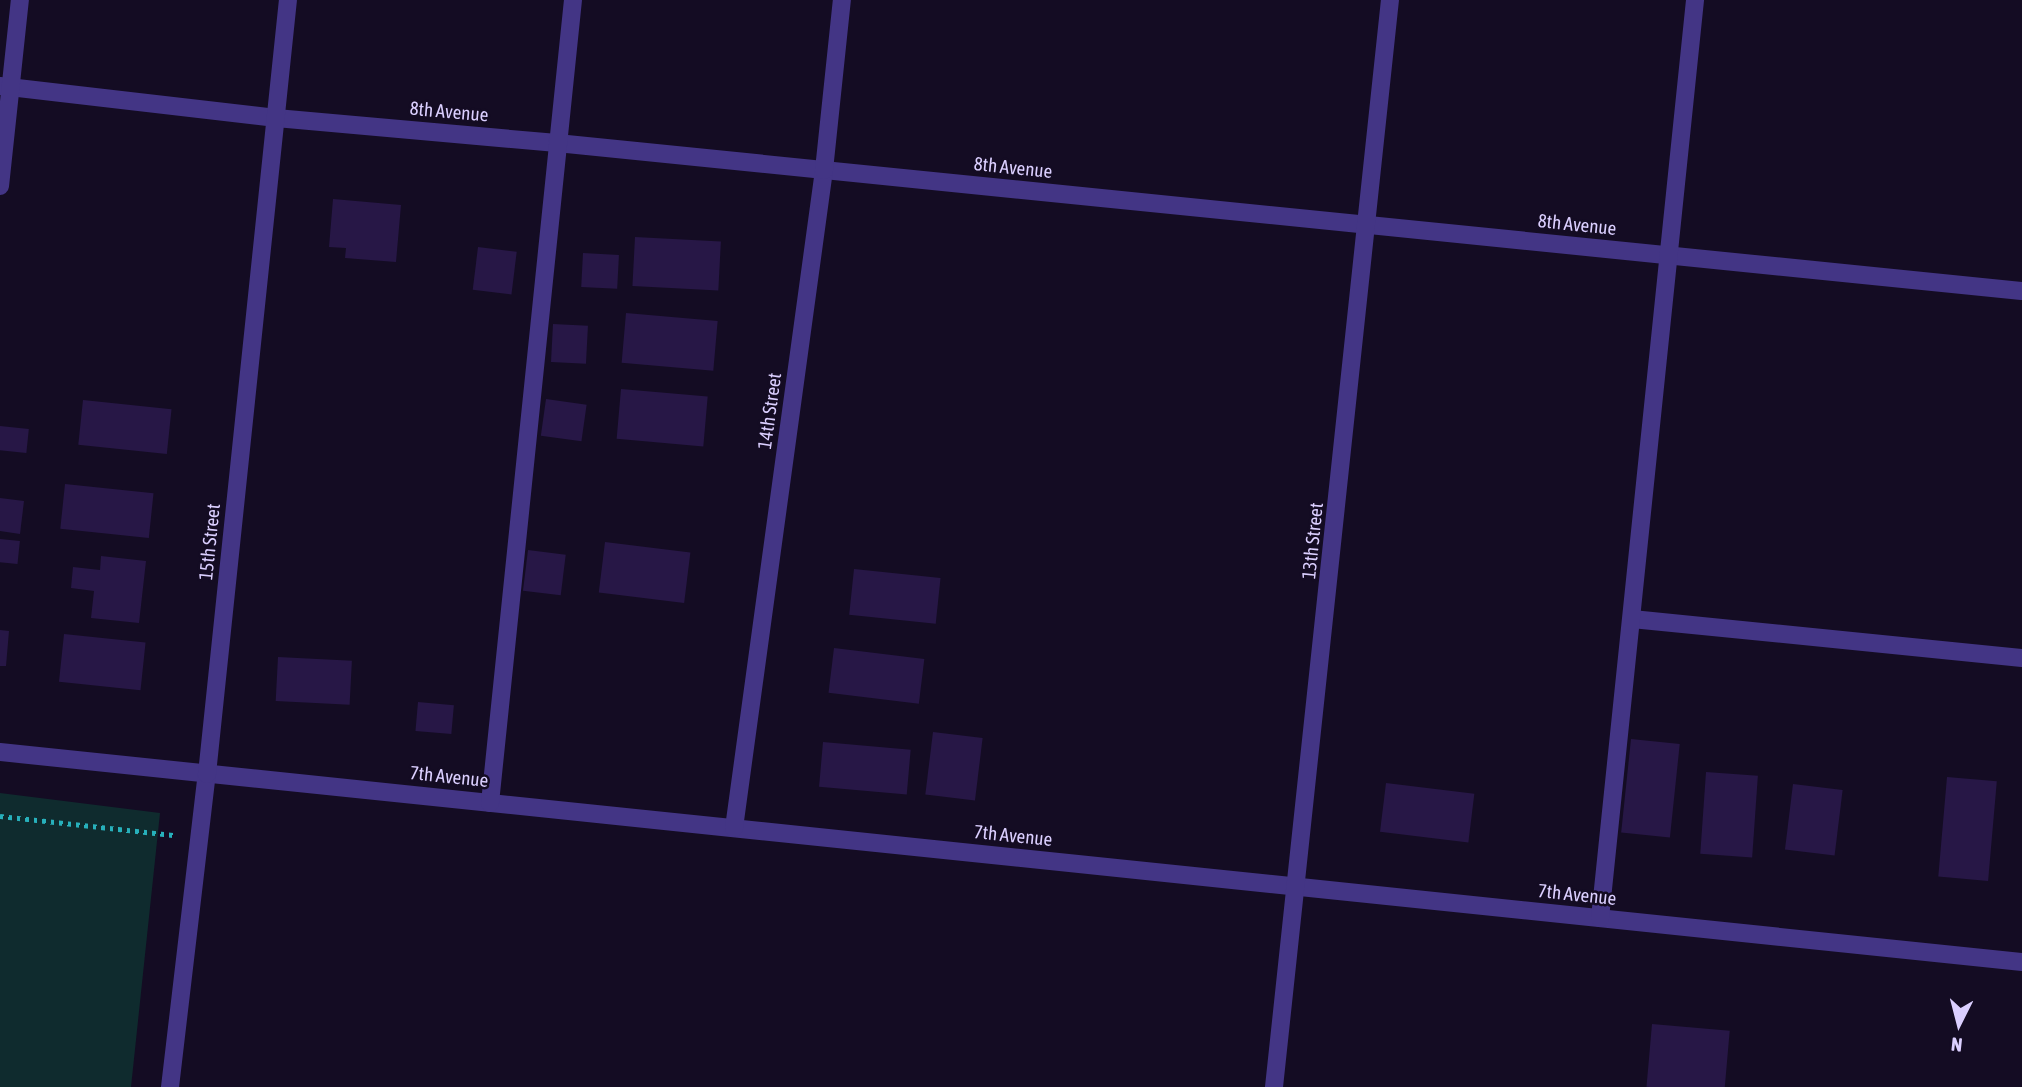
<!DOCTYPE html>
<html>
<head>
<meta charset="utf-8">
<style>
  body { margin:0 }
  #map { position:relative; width:2022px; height:1087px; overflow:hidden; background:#140c23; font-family:"Asap Condensed",sans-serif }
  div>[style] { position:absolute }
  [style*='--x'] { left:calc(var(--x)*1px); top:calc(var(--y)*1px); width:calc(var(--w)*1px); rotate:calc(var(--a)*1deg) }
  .green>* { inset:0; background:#0f2b2e }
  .building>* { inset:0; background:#271746; transform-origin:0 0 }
  .path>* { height:4.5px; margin-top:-2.25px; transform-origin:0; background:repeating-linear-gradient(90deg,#27b0bb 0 3.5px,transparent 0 8.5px) }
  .minor>* { height:18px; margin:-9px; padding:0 9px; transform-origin:9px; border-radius:9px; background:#433585 }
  span { translate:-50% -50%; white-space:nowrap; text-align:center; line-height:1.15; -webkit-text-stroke:5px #140c23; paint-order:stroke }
  .street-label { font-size:19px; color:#dbcfff }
  .north { position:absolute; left:1924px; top:989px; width:70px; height:70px; -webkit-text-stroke:5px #140c23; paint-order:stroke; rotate:186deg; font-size:19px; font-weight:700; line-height:28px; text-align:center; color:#dbcfff }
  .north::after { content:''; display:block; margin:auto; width:24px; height:32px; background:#dbcfff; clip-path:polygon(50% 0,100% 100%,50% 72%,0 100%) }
</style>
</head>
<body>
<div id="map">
  <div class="green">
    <div style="clip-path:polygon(0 793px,160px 813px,131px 1087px,0 1087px)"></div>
  </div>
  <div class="building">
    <div style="clip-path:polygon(333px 199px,401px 205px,396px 262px,345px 258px,346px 248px,329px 247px)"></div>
    <div style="left:635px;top:237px;width:86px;height:49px;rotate:3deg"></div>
    <div style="left:478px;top:247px;width:39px;height:43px;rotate:7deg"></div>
    <div style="left:583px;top:253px;width:36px;height:34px;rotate:3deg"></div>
    <div style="left:626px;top:313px;width:92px;height:50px;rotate:5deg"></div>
    <div style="left:553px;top:324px;width:35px;height:38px;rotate:3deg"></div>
    <div style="left:621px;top:389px;width:87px;height:50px;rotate:5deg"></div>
    <div style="left:546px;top:399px;width:41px;height:37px;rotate:8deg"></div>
    <div style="left:83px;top:400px;width:89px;height:45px;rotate:6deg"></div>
    <div style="left:0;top:426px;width:29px;height:24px;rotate:6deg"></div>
    <div style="left:65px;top:484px;width:89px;height:45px;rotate:6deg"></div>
    <div style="clip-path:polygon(0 498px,24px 501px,20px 534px,0 531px)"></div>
    <div style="left:0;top:539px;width:20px;height:23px;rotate:6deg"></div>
    <div style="left:605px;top:542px;width:86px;height:51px;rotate:7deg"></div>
    <div style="left:528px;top:550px;width:38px;height:41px;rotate:7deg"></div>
    <div style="clip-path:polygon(101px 556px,146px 561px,139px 623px,91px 618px,94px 591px,71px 588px,73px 567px,100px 570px)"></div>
    <div style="left:854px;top:569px;width:87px;height:46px;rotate:6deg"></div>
    <div style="clip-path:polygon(0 630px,9px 631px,6px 666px,0 666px)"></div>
    <div style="left:64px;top:634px;width:82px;height:48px;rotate:6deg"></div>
    <div style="left:834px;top:648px;width:91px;height:45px;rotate:7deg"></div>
    <div style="left:278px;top:657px;width:74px;height:44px;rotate:3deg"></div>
    <div style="left:418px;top:702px;width:36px;height:29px;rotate:5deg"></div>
    <div style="left:933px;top:732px;width:50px;height:63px;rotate:7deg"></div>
    <div style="left:1631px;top:739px;width:49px;height:94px;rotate:6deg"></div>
    <div style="left:823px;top:742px;width:88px;height:45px;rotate:5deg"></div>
    <div style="left:1706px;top:772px;width:52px;height:82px;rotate:4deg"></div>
    <div style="left:1947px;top:777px;width:50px;height:100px;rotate:5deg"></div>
    <div style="left:1386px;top:783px;width:89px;height:49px;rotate:7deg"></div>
    <div style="left:1793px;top:784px;width:50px;height:66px;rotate:7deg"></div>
    <div style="left:1652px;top:1024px;width:78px;height:63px;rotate:5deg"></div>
  </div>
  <div class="path">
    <div style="--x:0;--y:816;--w:174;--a:6.3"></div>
  </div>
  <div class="minor">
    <div style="--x:0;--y:86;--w:278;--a:6.6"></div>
    <div style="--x:276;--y:118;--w:282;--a:5.1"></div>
    <div style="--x:557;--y:143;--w:1472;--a:5.77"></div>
    <div style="--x:0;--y:186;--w:187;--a:-83.9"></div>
    <div style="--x:1632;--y:619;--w:392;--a:5.7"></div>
    <div style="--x:0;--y:752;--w:2033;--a:5.93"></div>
    <div style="--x:490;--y:803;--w:807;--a:-84.1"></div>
    <div style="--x:734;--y:828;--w:664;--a:-82.21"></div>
    <div style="--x:824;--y:170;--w:171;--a:-84"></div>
    <div style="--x:1600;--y:918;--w:923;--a:-84.09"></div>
    <div style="--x:170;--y:1087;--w:315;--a:-83.3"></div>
    <div style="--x:207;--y:774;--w:778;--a:-84.03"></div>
    <div style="--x:1274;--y:1087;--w:1093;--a:-83.91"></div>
  </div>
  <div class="street-label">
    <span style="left:449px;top:112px;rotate:5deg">8th Avenue</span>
    <span style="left:1013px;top:168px;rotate:6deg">8th Avenue</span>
    <span style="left:1577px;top:225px;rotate:6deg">8th Avenue</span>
    <span style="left:770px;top:411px;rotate:-82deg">14th Street</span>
    <span style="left:1313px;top:541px;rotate:-84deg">13th Street</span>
    <span style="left:210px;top:542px;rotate:-84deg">15th Street</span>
    <span style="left:449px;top:777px;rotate:6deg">7th Avenue</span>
    <span style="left:1013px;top:836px;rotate:6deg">7th Avenue</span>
    <span style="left:1577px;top:895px;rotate:6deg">7th Avenue</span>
  </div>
  <div class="north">N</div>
</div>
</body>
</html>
